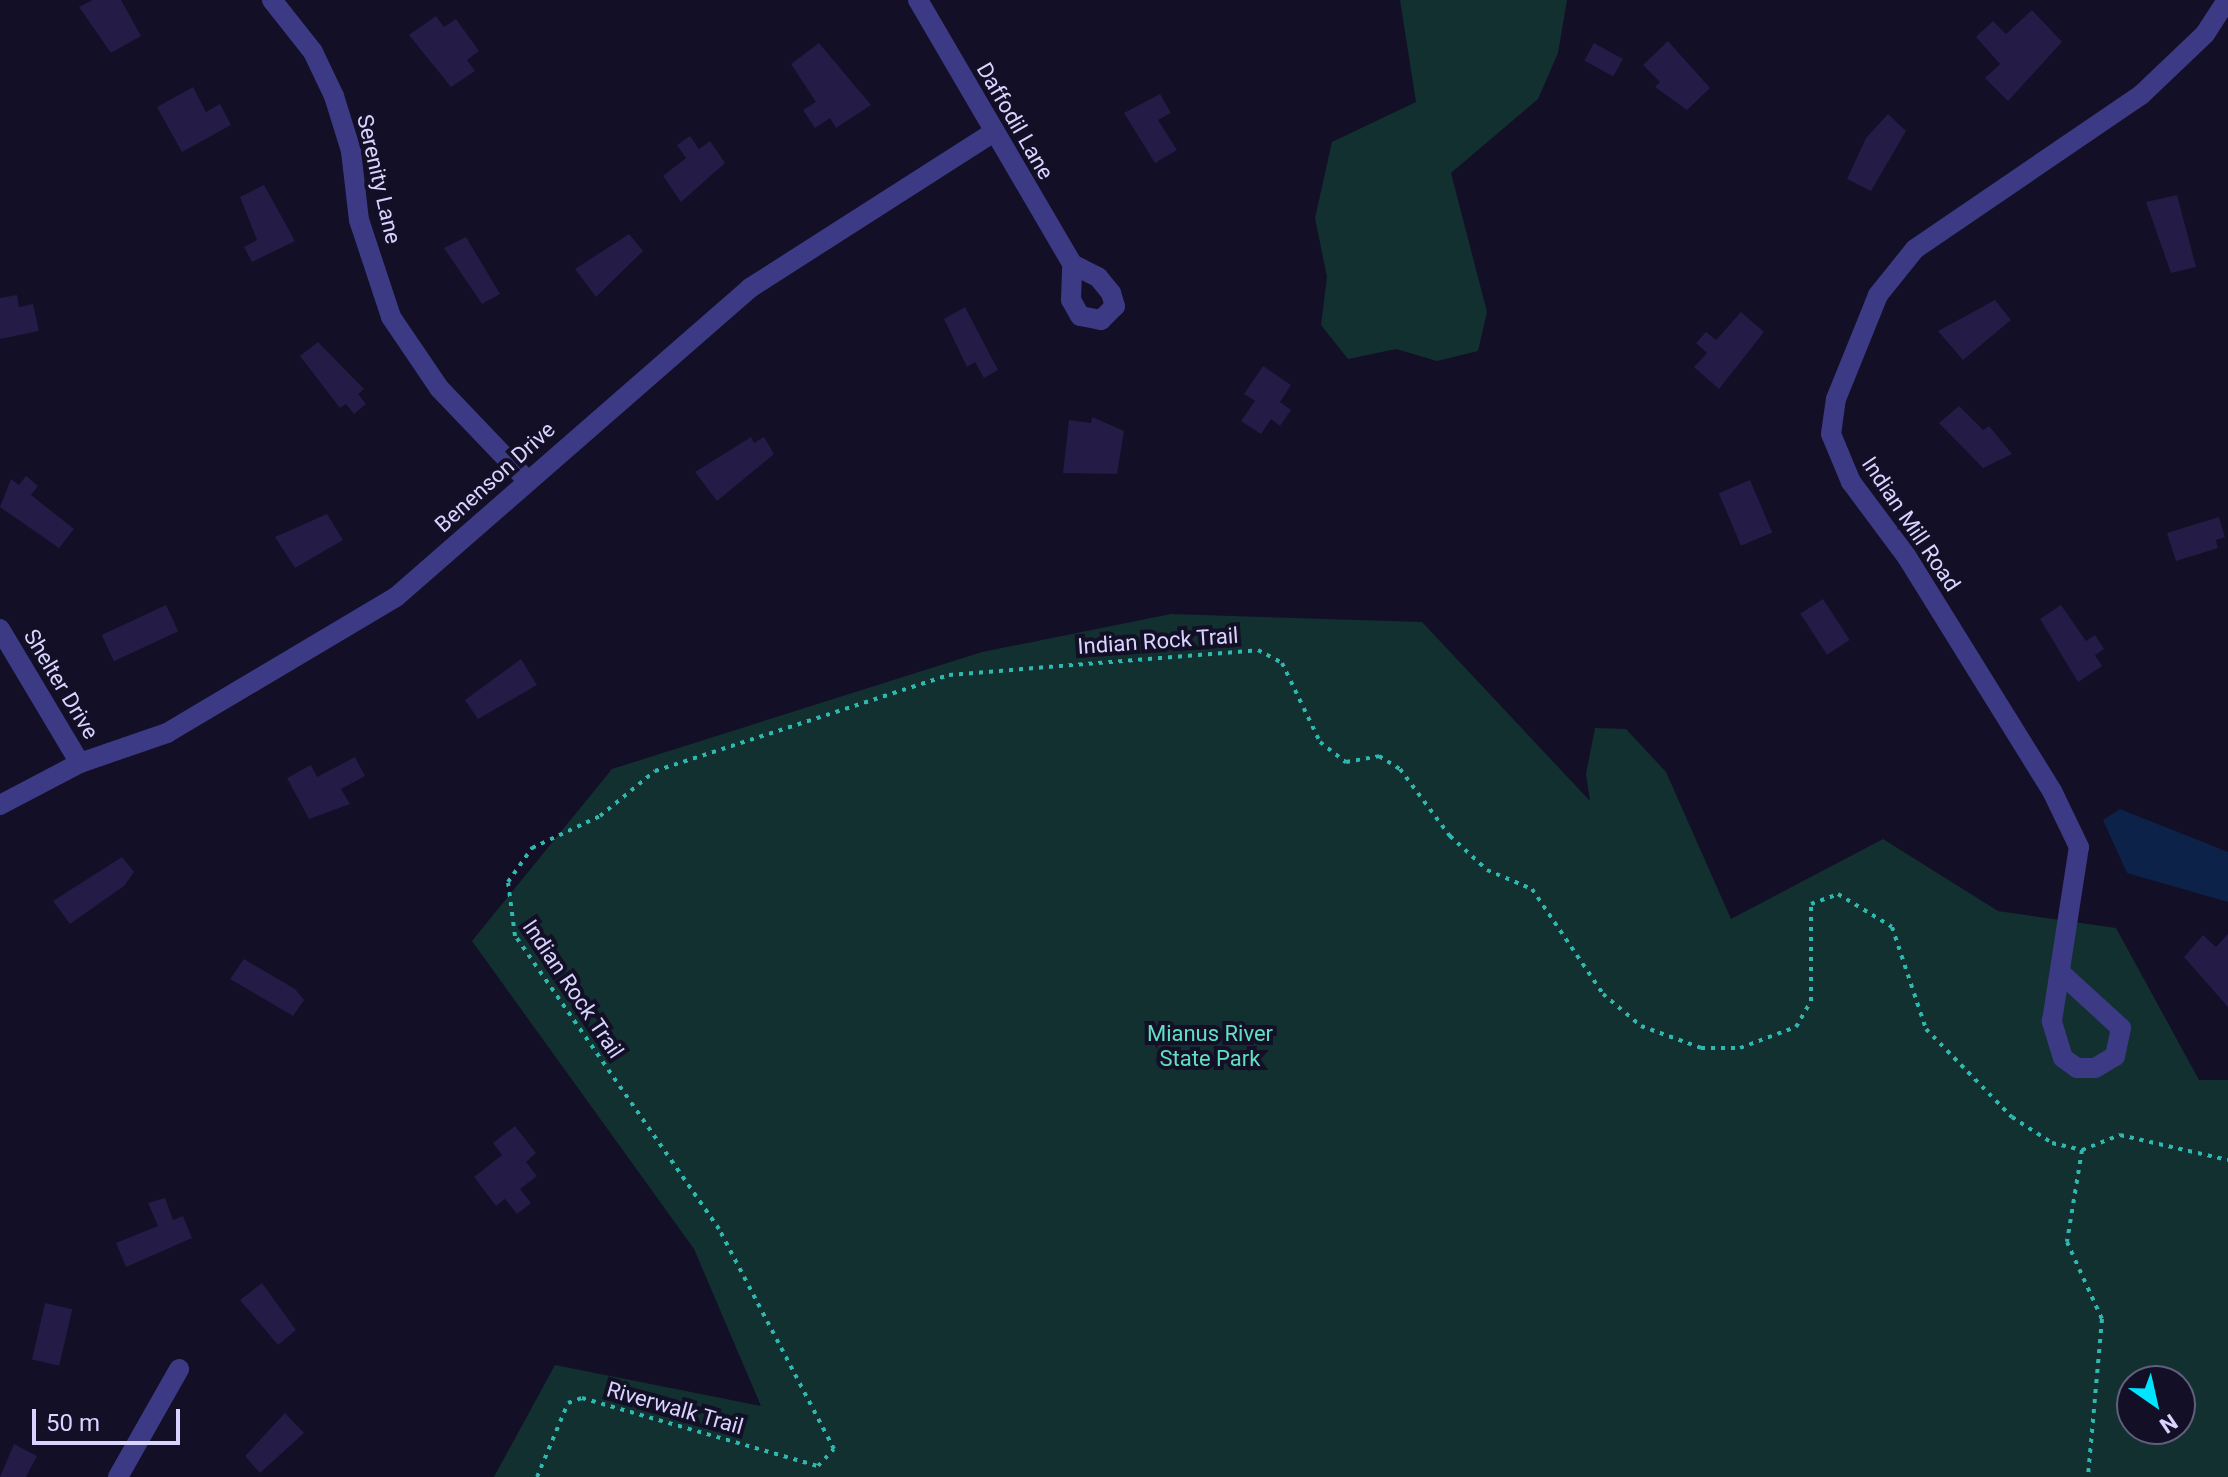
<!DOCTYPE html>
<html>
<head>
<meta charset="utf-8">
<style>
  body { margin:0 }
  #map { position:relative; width:2228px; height:1477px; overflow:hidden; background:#130f26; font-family:Roboto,sans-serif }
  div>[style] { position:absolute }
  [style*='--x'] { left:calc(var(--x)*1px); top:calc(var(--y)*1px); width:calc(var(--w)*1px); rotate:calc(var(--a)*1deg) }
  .green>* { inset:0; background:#12302f }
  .water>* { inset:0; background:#0c2248 }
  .building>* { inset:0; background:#241b47; transform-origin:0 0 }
  .path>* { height:4px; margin-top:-2px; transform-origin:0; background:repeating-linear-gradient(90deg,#2fb8b0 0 4px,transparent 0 10px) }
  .minor>* { height:20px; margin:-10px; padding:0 10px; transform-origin:10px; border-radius:10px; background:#3d3a85 }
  span { translate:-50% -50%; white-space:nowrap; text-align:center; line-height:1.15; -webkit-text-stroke:8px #130f26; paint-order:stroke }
  .street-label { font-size:22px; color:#d9d4ff }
  .park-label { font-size:22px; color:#5fe0c0 }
  .north { position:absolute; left:2116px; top:1365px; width:80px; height:80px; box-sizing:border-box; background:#130f26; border:2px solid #625e7d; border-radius:50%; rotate:146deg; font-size:22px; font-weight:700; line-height:32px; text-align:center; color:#d9d4ff }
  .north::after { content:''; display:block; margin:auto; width:28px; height:36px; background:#00e5ff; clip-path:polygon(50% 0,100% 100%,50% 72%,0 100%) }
  .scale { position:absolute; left:32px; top:1409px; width:148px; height:36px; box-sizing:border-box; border:4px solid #d9d4ff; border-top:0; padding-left:10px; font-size:24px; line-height:28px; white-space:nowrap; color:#d9d4ff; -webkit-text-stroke:6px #130f26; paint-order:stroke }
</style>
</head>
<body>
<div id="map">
  <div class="green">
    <div style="clip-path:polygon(1400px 0,1567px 0,1558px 53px,1538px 99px,1451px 173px,1487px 312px,1478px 351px,1437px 361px,1396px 349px,1348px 359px,1321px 325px,1327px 277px,1315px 218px,1332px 142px,1416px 102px)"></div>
    <div style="clip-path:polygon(evenodd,1171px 614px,1422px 622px,1590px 801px,1586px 774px,1595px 728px,1626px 729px,1666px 772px,1731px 919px,1883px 839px,1998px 911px,2116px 928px,2199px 1080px,2228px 1080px,2228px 1477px,494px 1477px,555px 1365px,761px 1406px,694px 1249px,472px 941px,612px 769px,982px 652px,1171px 614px,2132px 1381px,2180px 1381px,2180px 1429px,2132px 1429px,2132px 1381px)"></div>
  </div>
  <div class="water">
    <div style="clip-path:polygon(2120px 809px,2228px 852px,2228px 902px,2127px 873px,2103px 820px)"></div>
  </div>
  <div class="building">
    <div style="clip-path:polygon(93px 0,121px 0,141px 36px,111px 53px,79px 7px)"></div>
    <div style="clip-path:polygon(2032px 10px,2062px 42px,2008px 101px,1985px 78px,2000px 64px,1976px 37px,1993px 21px,2006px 34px)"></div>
    <div style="clip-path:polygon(436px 16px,444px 27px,456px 19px,479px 51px,467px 60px,475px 71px,451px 87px,409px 35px)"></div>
    <div style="clip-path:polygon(1668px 41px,1710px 88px,1687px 110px,1655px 87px,1660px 82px,1643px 65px)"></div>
    <div style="clip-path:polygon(819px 43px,871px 105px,836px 128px,830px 118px,815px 128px,803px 110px,816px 102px,791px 64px)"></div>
    <div style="left:1594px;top:43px;width:33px;height:20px;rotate:29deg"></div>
    <div style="clip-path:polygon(193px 87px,206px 112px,220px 104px,231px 125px,182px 152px,157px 107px)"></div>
    <div style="clip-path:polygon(1160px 94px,1171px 113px,1158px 120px,1177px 150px,1155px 163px,1124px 113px)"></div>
    <div style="clip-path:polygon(1888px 114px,1906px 131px,1871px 191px,1847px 179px,1866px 138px)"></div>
    <div style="clip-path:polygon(690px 136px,699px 149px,710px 141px,725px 163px,681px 202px,663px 176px,686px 158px,677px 145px)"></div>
    <div style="clip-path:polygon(264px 185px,295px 241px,252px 262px,244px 247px,257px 240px,240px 197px)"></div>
    <div style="clip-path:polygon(2177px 195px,2196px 267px,2171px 273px,2146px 202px)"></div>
    <div style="clip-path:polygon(629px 234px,643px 251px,596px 297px,575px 269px)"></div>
    <div style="clip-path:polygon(466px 237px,500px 294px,482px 304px,444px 248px)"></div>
    <div style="clip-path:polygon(17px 295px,19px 307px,33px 304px,39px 331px,0 339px,0 298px)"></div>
    <div style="clip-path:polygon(1995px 300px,2011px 320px,1963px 360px,1938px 331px)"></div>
    <div style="clip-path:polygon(965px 307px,998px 370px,984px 378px,975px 362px,967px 367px,944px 319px)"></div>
    <div style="clip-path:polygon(1741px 312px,1764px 332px,1719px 389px,1694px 367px,1707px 353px,1696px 343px,1706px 332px,1716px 340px)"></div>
    <div style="clip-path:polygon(318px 342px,364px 389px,358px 394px,366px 404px,354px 414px,346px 404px,340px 408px,300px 356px)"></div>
    <div style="clip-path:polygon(1263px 366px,1291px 385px,1280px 402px,1291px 410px,1280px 426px,1271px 419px,1261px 434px,1241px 421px,1255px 401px,1244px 394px)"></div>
    <div style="clip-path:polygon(1959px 406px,1983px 430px,1989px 426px,2012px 454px,1983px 468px,1939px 423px)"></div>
    <div style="clip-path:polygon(1092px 417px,1124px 431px,1117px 474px,1063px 473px,1069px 420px,1091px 423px)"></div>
    <div style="clip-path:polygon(751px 437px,754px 443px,764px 437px,774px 454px,717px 501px,695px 472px)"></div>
    <div style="clip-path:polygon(26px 476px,38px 486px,31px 495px,74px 529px,59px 548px,0 507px,11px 479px,19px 485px)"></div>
    <div style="left:1750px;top:480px;width:57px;height:34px;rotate:67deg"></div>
    <div style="clip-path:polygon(327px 514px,343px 540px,295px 568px,275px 537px)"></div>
    <div style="clip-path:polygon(2219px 517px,2225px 537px,2216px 540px,2218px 548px,2176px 561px,2167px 533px)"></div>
    <div style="left:1823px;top:599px;width:49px;height:27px;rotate:57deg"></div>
    <div style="left:166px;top:605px;width:29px;height:71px;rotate:65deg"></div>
    <div style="clip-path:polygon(2061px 605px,2086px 641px,2095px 635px,2104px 649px,2095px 655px,2102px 666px,2078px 682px,2040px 619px)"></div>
    <div style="clip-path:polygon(521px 659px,537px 685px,478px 719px,465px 700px)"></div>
    <div style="clip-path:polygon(355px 757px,365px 776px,341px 789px,350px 804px,309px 819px,287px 778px,311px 765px,317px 777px)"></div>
    <div style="clip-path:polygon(122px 857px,134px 872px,124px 886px,70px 924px,53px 901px)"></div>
    <div style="clip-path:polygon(2228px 934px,2228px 1007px,2184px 957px,2203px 935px,2216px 947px)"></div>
    <div style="clip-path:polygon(244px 959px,295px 989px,304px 1000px,293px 1016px,230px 979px)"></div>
    <div style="clip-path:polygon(515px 1126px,536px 1153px,526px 1162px,537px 1176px,520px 1189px,531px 1203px,517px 1214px,505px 1199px,496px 1206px,474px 1177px,502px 1155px,493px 1143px)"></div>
    <div style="clip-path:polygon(165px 1198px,173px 1220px,183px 1216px,192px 1238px,126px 1267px,116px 1243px,158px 1226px,148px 1203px)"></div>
    <div style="clip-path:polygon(262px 1283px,296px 1330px,278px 1345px,240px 1300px)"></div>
    <div style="left:45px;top:1303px;width:28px;height:58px;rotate:13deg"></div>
    <div style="clip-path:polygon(285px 1413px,304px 1433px,260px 1473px,245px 1456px)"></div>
    <div style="clip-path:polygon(14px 1444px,37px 1456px,26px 1477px,0 1477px)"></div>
  </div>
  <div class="path">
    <div style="--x:2082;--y:1150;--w:93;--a:99.3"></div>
    <div style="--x:2067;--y:1242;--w:85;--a:65.6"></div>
    <div style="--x:2102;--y:1319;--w:159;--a:95.1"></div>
    <div style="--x:2082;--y:1150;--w:41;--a:-21.5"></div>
    <div style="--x:2120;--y:1135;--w:111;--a:13"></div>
    <div style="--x:537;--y:1477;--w:80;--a:-67.3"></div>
    <div style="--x:568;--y:1403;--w:15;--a:-20"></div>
    <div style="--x:582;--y:1398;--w:246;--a:16.1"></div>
    <div style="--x:818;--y:1466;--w:23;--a:-47"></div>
    <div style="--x:834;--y:1449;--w:248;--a:-117.6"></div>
    <div style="--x:719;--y:1229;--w:357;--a:-124.8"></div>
    <div style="--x:515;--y:936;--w:54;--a:-97.4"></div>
    <div style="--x:508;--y:882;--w:42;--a:-54.8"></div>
    <div style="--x:532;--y:848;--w:75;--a:-25.2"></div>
    <div style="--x:600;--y:816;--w:71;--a:-39.3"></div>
    <div style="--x:655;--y:771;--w:309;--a:-18.1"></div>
    <div style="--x:949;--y:675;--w:310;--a:-4.6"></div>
    <div style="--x:1258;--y:650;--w:27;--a:28"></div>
    <div style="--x:1282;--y:663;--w:88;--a:64.3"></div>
    <div style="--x:1320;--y:742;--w:33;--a:38"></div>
    <div style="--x:1346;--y:762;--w:34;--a:-10"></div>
    <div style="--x:1379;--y:756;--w:25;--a:32"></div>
    <div style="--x:1400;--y:769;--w:84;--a:53.3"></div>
    <div style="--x:1450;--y:836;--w:50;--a:42.6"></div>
    <div style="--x:1487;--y:870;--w:49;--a:22.9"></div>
    <div style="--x:1532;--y:889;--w:127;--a:55.9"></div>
    <div style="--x:1603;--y:994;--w:50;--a:40.1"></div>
    <div style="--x:1641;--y:1026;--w:64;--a:20.1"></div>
    <div style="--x:1701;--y:1048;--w:39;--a:0"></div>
    <div style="--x:1740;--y:1048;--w:60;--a:-20.6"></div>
    <div style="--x:1796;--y:1027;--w:30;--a:-60"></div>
    <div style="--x:1811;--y:1001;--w:97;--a:-90"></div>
    <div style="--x:1811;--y:904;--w:29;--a:-20"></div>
    <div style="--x:1838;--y:894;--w:63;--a:31.4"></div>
    <div style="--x:1892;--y:927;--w:108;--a:71.6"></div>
    <div style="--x:1926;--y:1029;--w:123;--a:45.7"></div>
    <div style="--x:2012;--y:1117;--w:48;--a:33"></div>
    <div style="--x:2052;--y:1143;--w:31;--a:13"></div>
  </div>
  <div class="minor">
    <div style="--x:272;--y:0;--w:66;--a:51.7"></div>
    <div style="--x:313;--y:52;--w:49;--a:64.5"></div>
    <div style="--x:334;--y:96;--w:58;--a:72.8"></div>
    <div style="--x:351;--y:151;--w:69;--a:83.4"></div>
    <div style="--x:359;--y:220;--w:102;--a:71.7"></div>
    <div style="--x:391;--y:317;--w:86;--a:55.9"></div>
    <div style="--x:439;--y:388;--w:127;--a:46.3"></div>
    <div style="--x:918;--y:0;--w:306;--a:59.7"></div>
    <div style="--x:1072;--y:264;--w:29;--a:27"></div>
    <div style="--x:1098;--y:277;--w:21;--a:51"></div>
    <div style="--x:1111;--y:293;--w:14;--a:73"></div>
    <div style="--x:1115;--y:306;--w:20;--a:135"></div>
    <div style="--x:1101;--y:320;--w:21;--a:-169"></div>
    <div style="--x:1080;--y:316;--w:18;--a:-119"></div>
    <div style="--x:1071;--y:300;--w:36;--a:-88"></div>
    <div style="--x:0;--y:629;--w:156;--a:59.2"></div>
    <div style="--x:0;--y:805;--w:90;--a:-27.7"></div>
    <div style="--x:80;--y:763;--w:92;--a:-19"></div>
    <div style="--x:167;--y:733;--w:266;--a:-30.7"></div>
    <div style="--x:396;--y:597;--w:470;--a:-41.1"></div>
    <div style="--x:750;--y:288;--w:287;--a:-32.6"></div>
    <div style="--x:2062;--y:974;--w:80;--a:42.5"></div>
    <div style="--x:2121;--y:1028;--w:29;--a:102"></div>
    <div style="--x:2115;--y:1056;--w:23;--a:149"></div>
    <div style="--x:2095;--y:1068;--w:18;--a:180"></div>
    <div style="--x:2077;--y:1068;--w:17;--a:-144"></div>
    <div style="--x:2063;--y:1058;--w:39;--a:-107"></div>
    <div style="--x:2052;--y:1021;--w:176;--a:-81.2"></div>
    <div style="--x:2079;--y:847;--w:62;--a:-115.7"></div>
    <div style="--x:2052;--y:791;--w:275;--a:-121.8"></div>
    <div style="--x:1907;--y:557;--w:94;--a:-126.7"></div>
    <div style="--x:1851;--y:482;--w:52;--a:-112.6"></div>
    <div style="--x:1831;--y:434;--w:35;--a:-82"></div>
    <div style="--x:1836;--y:399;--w:112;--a:-68"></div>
    <div style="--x:1878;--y:295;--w:59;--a:-51.2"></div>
    <div style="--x:1915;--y:249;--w:273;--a:-34.3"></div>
    <div style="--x:2141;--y:95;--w:88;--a:-43.6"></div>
    <div style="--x:2205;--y:34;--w:40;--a:-57.1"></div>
    <div style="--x:118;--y:1477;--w:124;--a:-60.5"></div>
  </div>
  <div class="street-label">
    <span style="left:1015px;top:121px;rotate:60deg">Daffodil Lane</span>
    <span style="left:379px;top:179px;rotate:77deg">Serenity Lane</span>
    <span style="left:495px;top:477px;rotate:-42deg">Benenson Drive</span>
    <span style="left:1911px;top:524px;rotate:56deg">Indian Mill Road</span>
    <span style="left:1158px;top:641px;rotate:-4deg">Indian Rock Trail</span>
    <span style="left:61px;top:684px;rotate:59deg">Shelter Drive</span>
    <span style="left:573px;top:989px;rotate:56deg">Indian Rock Trail</span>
    <span style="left:675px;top:1408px;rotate:16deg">Riverwalk Trail</span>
  </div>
  <div class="park-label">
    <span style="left:1210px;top:1046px">Mianus River<br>State Park</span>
  </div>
  <div class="north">N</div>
  <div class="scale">50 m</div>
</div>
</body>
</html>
